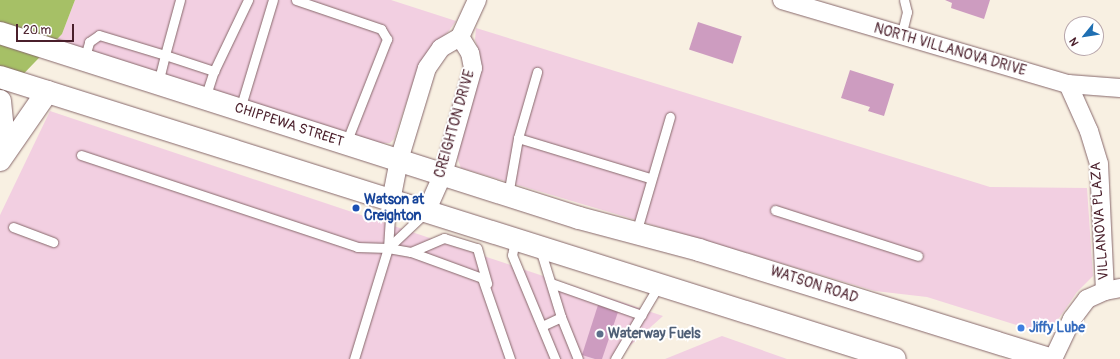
<!DOCTYPE html>
<html>
<head>
<meta charset="utf-8">
<style>
  body { margin:0 }
  #map { position:relative; width:1120px; height:359px; overflow:hidden; background:#f8f0e2; font-family:Pangolin,sans-serif }
  div>[style] { position:absolute }
  [style*='--x'] { left:calc(var(--x)*1px); top:calc(var(--y)*1px); width:calc(var(--w)*1px); rotate:calc(var(--a)*1deg) }
  .built>* { inset:0; background:#f2cfe1 }
  .green>* { inset:0; background:#a6c066 }
  .building>* { inset:0; background:#cd9cc0; transform-origin:0 0 }
  .roads { filter:drop-shadow(0 0 1px #87686b) drop-shadow(0 0 1px #87686b) }
  .service>* { height:9px; margin:-4.5px; padding:0 4.5px; transform-origin:4.5px; border-radius:4.5px; background:#fff }
  .minor>* { height:18px; margin:-9px; padding:0 9px; transform-origin:9px; border-radius:9px; background:#fff }
  .primary>* { height:22px; margin:-11px; padding:0 11px; transform-origin:11px; border-radius:11px; background:#fff }
  .dots>* { width:11px; height:11px; translate:-50% -50%; box-sizing:border-box; border:2px solid #fff; border-radius:50% }
  span { translate:-50% -50%; white-space:nowrap; text-align:center; line-height:1.15; -webkit-text-stroke:4px #fff; paint-order:stroke }
  .street-label { font-size:14px; color:#4a1f2b }
  .transit-label { font-size:14px; color:#164399; font-weight:700 }
  .left { translate:0 -50%; text-align:left }
  .shop-label { font-size:14px; color:#366cbe; font-weight:700 }
  .service-label { font-size:14px; color:#4e5e75; font-weight:700 }
  .north { position:absolute; left:1064px; top:16px; width:40px; height:40px; box-sizing:border-box; background:#fff; border:1px solid #b7a5aa; border-radius:50%; rotate:240deg; font-size:11px; font-weight:700; line-height:16px; text-align:center; color:#4a1f2b }
  .north::after { content:''; display:block; margin:auto; width:14px; height:18px; background:#1f6fb2; clip-path:polygon(50% 0,100% 100%,50% 72%,0 100%) }
  .scale { position:absolute; left:16px; top:24px; width:58px; height:18px; box-sizing:border-box; border:2px solid #4a1f2b; border-top:0; padding-left:5px; font-size:12px; line-height:14px; white-space:nowrap; color:#4a1f2b; -webkit-text-stroke:3px #fff; paint-order:stroke }
</style>
</head>
<body>
<div id="map">
  <div class="built">
    <div style="clip-path:polygon(75px 0,391px 0,456px 21px,448px 32px,435px 43px,418px 68px,394px 139px,390px 143px,380px 143px,56px 40px,62px 34px)"></div>
    <div style="clip-path:polygon(476px 28px,990px 187px,1087px 188px,1093px 276px,1077px 292px,1055px 324px,1047px 330px,1036px 331px,927px 297px,875px 291px,461px 168px,458px 160px,458px 150px,480px 68px,480px 54px,475px 40px)"></div>
    <div style="clip-path:polygon(50px 111px,663px 316px,615px 359px,0 359px,0 215px)"></div>
    <div style="clip-path:polygon(722px 336px,787px 359px,665px 359px)"></div>
  </div>
  <div class="green">
    <div style="clip-path:polygon(0 0,75px 0,62px 34px,7px 91px,0 107px)"></div>
  </div>
  <div class="building">
    <div style="clip-path:polygon(945px 0,990px 0,984px 19px,951px 8px,952px 3px)"></div>
    <div style="left:698px;top:22px;width:46px;height:29px;rotate:18deg"></div>
    <div style="clip-path:polygon(850px 70px,894px 84px,884px 116px,868px 111px,870px 107px,841px 98px)"></div>
    <div style="clip-path:polygon(598px 305px,618px 312px,602px 359px,595px 359px,582px 355px)"></div>
  </div>
  <div class="roads">
    <div class="service">
      <div style="--x:180;--y:0;--w:57;--a:105.3"></div>
      <div style="--x:165;--y:55;--w:52;--a:18.1"></div>
      <div style="--x:296;--y:0;--w:90;--a:18.8"></div>
      <div style="--x:381;--y:29;--w:12;--a:59"></div>
      <div style="--x:387;--y:39;--w:112;--a:111.5"></div>
      <div style="--x:901;--y:36;--w:25;--a:-76"></div>
      <div style="--x:907;--y:12;--w:12;--a:-104"></div>
      <div style="--x:84;--y:60;--w:19;--a:-74"></div>
      <div style="--x:89;--y:42;--w:12;--a:-35"></div>
      <div style="--x:99;--y:35;--w:69;--a:16.9"></div>
      <div style="--x:165;--y:55;--w:29;--a:104"></div>
      <div style="--x:205;--y:98;--w:28;--a:-72"></div>
      <div style="--x:214;--y:71;--w:79;--a:-64.4"></div>
      <div style="--x:240;--y:109;--w:114;--a:-73.2"></div>
      <div style="--x:518;--y:138;--w:138;--a:16.9"></div>
      <div style="--x:81;--y:155;--w:291;--a:18.4"></div>
      <div style="--x:357;--y:247;--w:31;--a:2"></div>
      <div style="--x:388;--y:248;--w:23;--a:10"></div>
      <div style="--x:411;--y:252;--w:76;--a:20.1"></div>
      <div style="--x:482;--y:278;--w:86;--a:70.9"></div>
      <div style="--x:508;--y:195;--w:58;--a:-80"></div>
      <div style="--x:518;--y:138;--w:69;--a:-73.9"></div>
      <div style="--x:775;--y:210;--w:150;--a:17.8"></div>
      <div style="--x:13;--y:227;--w:43;--a:20.6"></div>
      <div style="--x:636;--y:233;--w:121;--a:-73.7"></div>
      <div style="--x:515;--y:240;--w:15;--a:101"></div>
      <div style="--x:512;--y:255;--w:113;--a:67.5"></div>
      <div style="--x:388;--y:248;--w:52;--a:-43.5"></div>
      <div style="--x:540;--y:249;--w:71;--a:72.8"></div>
      <div style="--x:561;--y:317;--w:45;--a:68"></div>
      <div style="--x:411;--y:252;--w:36;--a:-23"></div>
      <div style="--x:444;--y:238;--w:34;--a:17"></div>
      <div style="--x:477;--y:248;--w:37;--a:74"></div>
      <div style="--x:551;--y:283;--w:96;--a:19.4"></div>
      <div style="--x:542;--y:326;--w:21;--a:-25"></div>
      <div style="--x:354;--y:359;--w:116;--a:-73"></div>
      <div style="--x:388;--y:248;--w:47;--a:-86.3"></div>
      <div style="--x:615;--y:359;--w:86;--a:-59.3"></div>
    </div>
    <div class="minor">
      <div style="--x:782;--y:0;--w:298;--a:16.4"></div>
      <div style="--x:1068;--y:84;--w:52;--a:4.4"></div>
      <div style="--x:1068;--y:84;--w:51;--a:65.9"></div>
      <div style="--x:1089;--y:131;--w:34;--a:73"></div>
      <div style="--x:1099;--y:164;--w:127;--a:87.3"></div>
      <div style="--x:391;--y:201;--w:42;--a:-79"></div>
      <div style="--x:399;--y:160;--w:96;--a:-73.1"></div>
      <div style="--x:427;--y:68;--w:24;--a:-55"></div>
      <div style="--x:441;--y:48;--w:22;--a:-30"></div>
      <div style="--x:460;--y:37;--w:41;--a:-65.3"></div>
      <div style="--x:426;--y:212;--w:42;--a:-65.9"></div>
      <div style="--x:443;--y:174;--w:110;--a:-74.2"></div>
      <div style="--x:473;--y:68;--w:15;--a:-101"></div>
      <div style="--x:470;--y:53;--w:19;--a:-122"></div>
      <div style="--x:1053;--y:359;--w:44;--a:-64.6"></div>
      <div style="--x:1072;--y:319;--w:25;--a:-53"></div>
      <div style="--x:1087;--y:299;--w:20;--a:-24"></div>
      <div style="--x:1105;--y:291;--w:15;--a:-11"></div>
    </div>
    <div class="primary">
      <div style="--x:0;--y:33;--w:608;--a:17.72"></div>
      <div style="--x:579;--y:218;--w:124;--a:14.9"></div>
      <div style="--x:699;--y:250;--w:366;--a:17.3"></div>
      <div style="--x:0;--y:77;--w:938;--a:17.49"></div>
      <div style="--x:0;--y:101;--w:49;--a:84.2"></div>
      <div style="--x:0;--y:160;--w:83;--a:-55.3"></div>
    </div>
  </div>
  <div class="dots">
    <div style="left:356px;top:208px;background:#1a4fb4"></div>
    <div style="left:1021px;top:328px;background:#3f7fe0"></div>
    <div style="left:600px;top:334px;background:#5c6f8a"></div>
  </div>
  <div class="street-label">
    <span style="left:950px;top:50px;rotate:16deg">NORTH VILLANOVA DRIVE</span>
    <span style="left:455px;top:124px;rotate:-74deg">CREIGHTON DRIVE</span>
    <span style="left:289px;top:125px;rotate:18deg">CHIPPEWA STREET</span>
    <span style="left:1100px;top:221px;rotate:-94deg">VILLANOVA PLAZA</span>
    <span style="left:814px;top:285px;rotate:18deg">WATSON ROAD</span>
  </div>
  <div class="transit-label">
    <span class="left" style="left:364px;top:208px">Watson at<br>Creighton</span>
  </div>
  <div class="shop-label">
    <span class="left" style="left:1029px;top:328px">Jiffy Lube</span>
  </div>
  <div class="service-label">
    <span class="left" style="left:608px;top:334px">Waterway Fuels</span>
  </div>
  <div class="north">N</div>
  <div class="scale">20 m</div>
</div>
</body>
</html>
